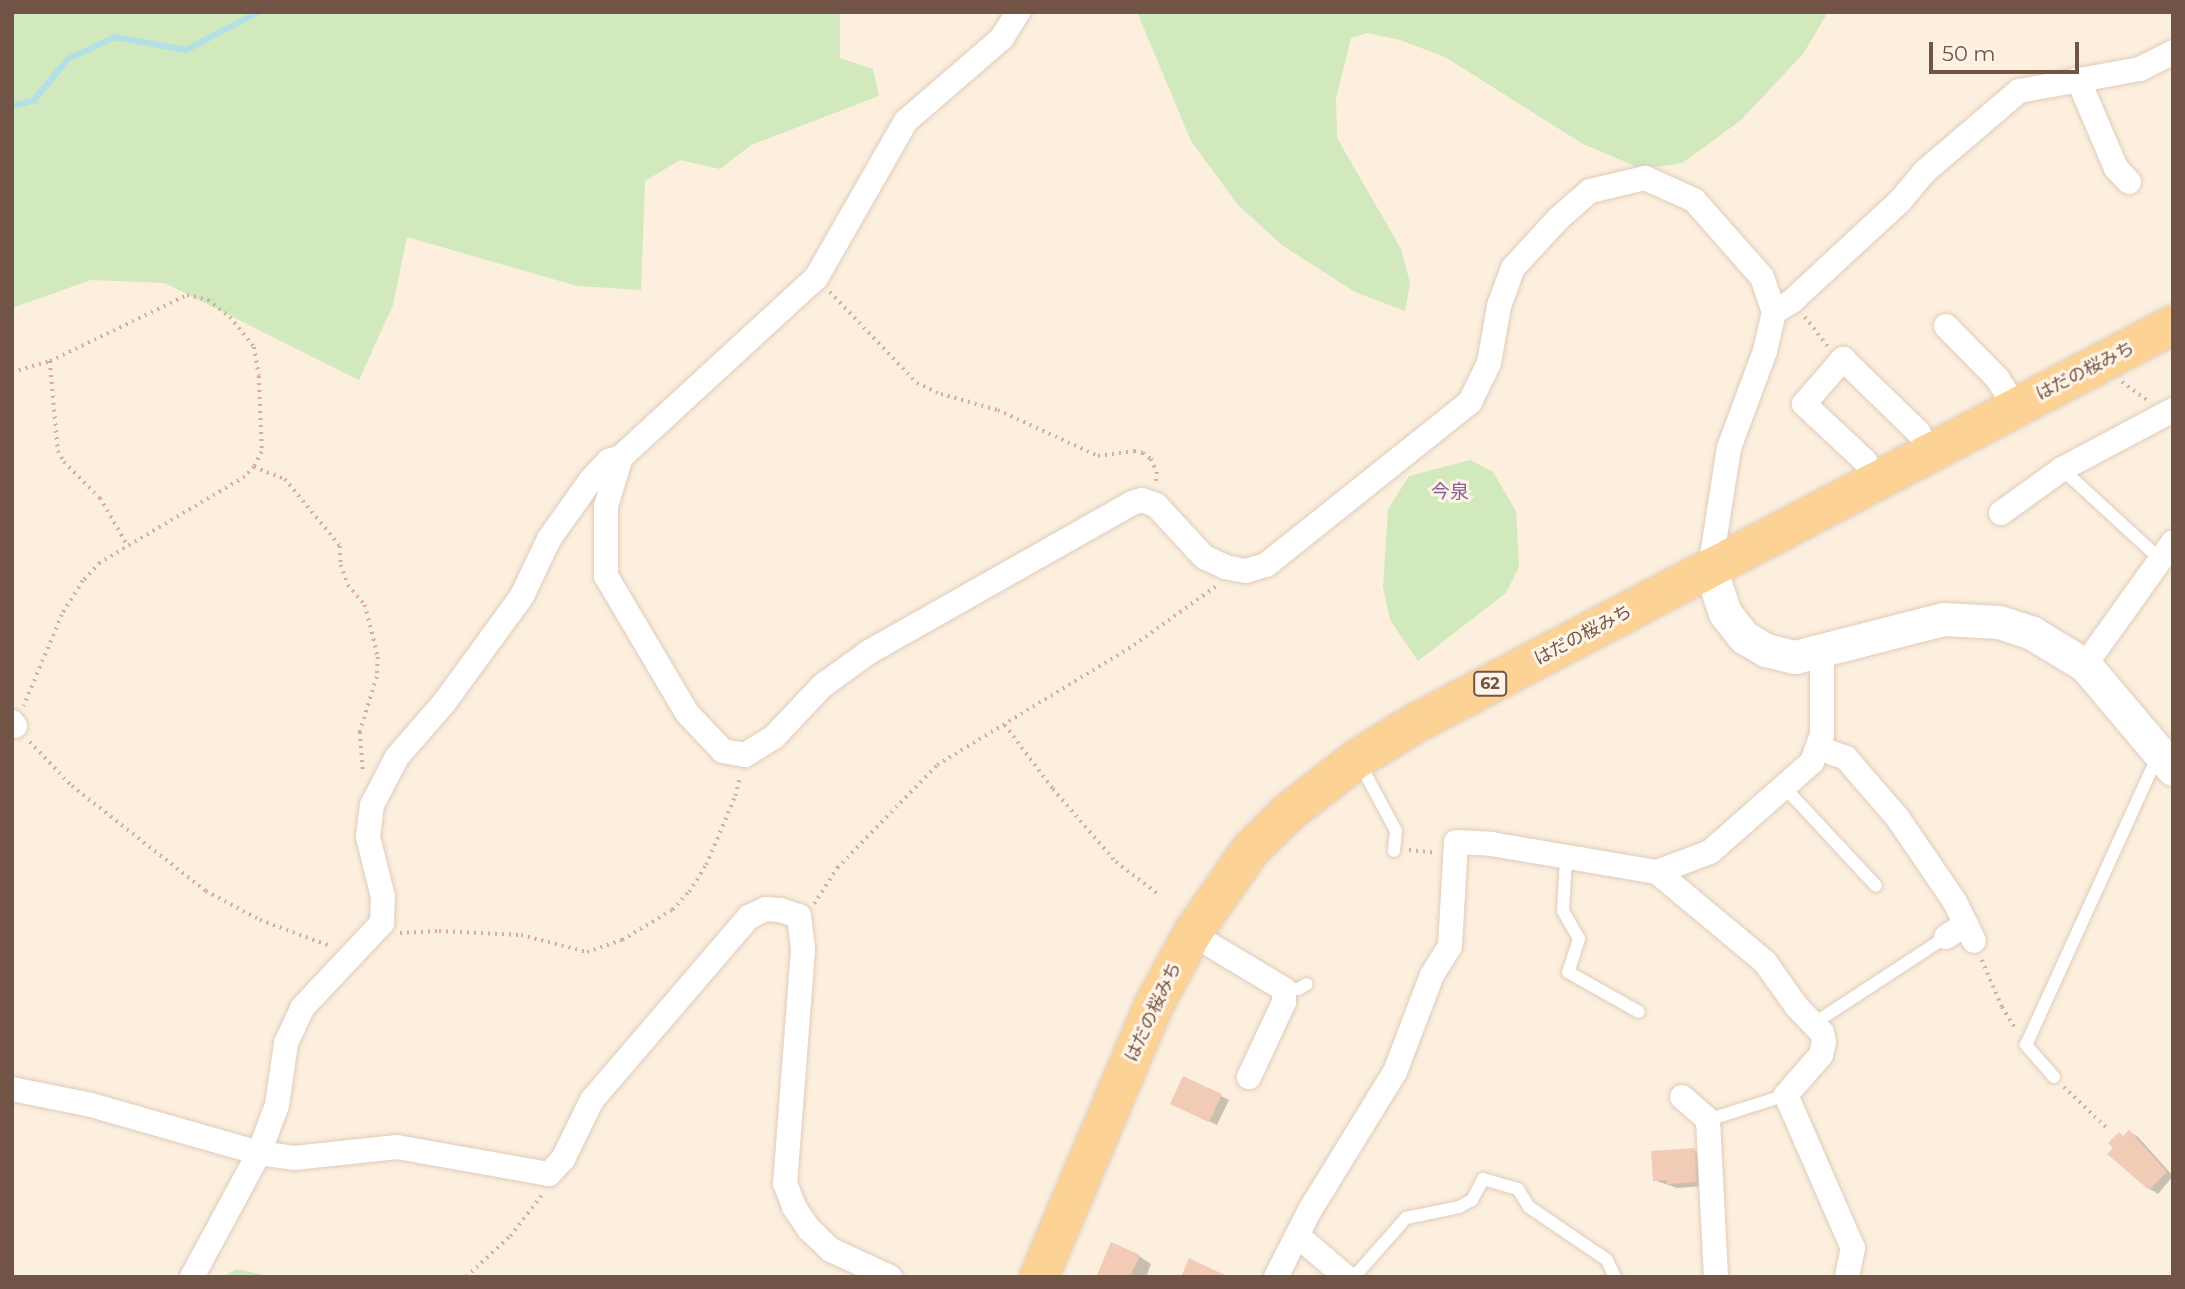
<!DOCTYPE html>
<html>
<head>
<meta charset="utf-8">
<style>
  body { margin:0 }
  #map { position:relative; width:2185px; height:1289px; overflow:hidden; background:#fcefde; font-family:Montserrat,"Noto Sans JP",sans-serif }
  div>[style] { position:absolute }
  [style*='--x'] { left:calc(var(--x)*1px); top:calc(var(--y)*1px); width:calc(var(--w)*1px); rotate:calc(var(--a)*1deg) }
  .green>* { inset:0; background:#d1e9bd }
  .shadow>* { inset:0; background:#0003 }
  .stream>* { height:6px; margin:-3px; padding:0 3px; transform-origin:3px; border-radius:3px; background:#b3e0e5 }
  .building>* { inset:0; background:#f2cbb6; transform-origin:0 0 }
  .path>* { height:3.5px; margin-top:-1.75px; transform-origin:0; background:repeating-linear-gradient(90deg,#d6ae99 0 2px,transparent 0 7px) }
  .roads { filter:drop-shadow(0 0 2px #e0cbbb) drop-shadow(0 0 2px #e0cbbb) }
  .lane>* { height:12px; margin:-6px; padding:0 6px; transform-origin:6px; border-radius:6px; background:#fff }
  .street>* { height:24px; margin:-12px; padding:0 12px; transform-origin:12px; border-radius:12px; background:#fff }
  .secondary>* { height:33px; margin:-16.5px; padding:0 16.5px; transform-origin:16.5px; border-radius:16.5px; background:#fff }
  .primary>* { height:38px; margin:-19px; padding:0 19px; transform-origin:19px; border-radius:19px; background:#fdd295 }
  span { translate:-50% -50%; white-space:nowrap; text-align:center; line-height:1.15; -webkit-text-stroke:6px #fff3e5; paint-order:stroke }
  .shield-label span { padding:2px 5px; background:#fff3e5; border:2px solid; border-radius:5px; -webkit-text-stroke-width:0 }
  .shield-label { font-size:16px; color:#725446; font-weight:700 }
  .street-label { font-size:18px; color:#725446 }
  .neighbourhood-label { font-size:19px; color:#826296 }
  .frame { position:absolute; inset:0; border:14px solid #725446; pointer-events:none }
  .scale { position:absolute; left:1929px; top:42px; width:150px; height:32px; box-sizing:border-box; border:4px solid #725446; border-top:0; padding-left:9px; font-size:21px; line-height:24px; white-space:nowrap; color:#725446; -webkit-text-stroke:5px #fff3e5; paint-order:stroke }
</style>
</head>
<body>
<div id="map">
  <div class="green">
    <div style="clip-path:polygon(12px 12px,840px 12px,840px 58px,873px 69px,879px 96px,751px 145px,720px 169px,680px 160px,645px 181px,641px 290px,577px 286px,407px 237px,393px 305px,359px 380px,165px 283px,91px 280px,12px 308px)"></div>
    <div style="clip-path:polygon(1137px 12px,1828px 12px,1803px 54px,1740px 121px,1682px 163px,1642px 169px,1583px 144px,1445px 57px,1400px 40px,1367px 33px,1351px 38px,1336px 98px,1337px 138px,1401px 249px,1410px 283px,1405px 311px,1355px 292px,1282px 245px,1238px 205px,1191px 141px)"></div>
    <div style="clip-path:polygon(1470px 460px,1493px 472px,1516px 511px,1519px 567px,1506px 593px,1418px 661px,1390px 620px,1383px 587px,1388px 509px,1409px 476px)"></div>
    <div style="clip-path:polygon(237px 1269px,273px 1277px,222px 1277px)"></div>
  </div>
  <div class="shadow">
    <div style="clip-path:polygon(1221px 1096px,1229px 1100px,1217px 1125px,1180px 1107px)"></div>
    <div style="clip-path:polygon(2130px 1132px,2138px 1137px,2173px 1176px,2158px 1194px,2150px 1189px,2125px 1137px)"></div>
    <div style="clip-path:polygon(1694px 1150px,1702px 1155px,1704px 1186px,1677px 1188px,1654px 1180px)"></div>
    <div style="clip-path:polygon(1139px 1256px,1151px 1264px,1146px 1277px,1098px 1277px)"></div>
  </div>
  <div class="stream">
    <div style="--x:12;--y:106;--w:23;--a:-15"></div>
    <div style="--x:34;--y:100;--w:53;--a:-50.3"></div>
    <div style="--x:68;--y:59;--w:52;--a:-25.1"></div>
    <div style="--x:115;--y:37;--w:72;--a:10.4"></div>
    <div style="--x:186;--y:50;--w:81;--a:-27.8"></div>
  </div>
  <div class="building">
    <div style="left:1183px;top:1076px;width:43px;height:31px;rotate:25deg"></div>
    <div style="clip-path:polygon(2129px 1130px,2167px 1172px,2149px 1190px,2107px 1154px,2113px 1148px,2108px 1143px,2119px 1132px,2123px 1136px)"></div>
    <div style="clip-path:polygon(1695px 1148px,1696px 1182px,1667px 1184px,1667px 1180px,1653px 1181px,1651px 1151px)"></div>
    <div style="clip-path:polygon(1111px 1242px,1140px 1255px,1130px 1277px,1096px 1277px)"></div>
    <div style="clip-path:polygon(1189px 1258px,1229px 1277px,1181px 1277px)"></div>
  </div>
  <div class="path">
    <div style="--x:830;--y:292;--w:126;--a:46.3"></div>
    <div style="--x:917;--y:383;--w:26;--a:25"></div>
    <div style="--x:941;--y:394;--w:59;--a:15.7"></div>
    <div style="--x:998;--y:410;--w:110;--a:24.7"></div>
    <div style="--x:1098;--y:456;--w:36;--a:-8"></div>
    <div style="--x:1134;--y:451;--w:9;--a:13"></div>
    <div style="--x:1143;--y:453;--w:10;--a:37"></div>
    <div style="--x:1151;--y:459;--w:14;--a:65"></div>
    <div style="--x:1157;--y:472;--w:9;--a:96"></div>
    <div style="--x:1805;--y:317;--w:37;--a:52"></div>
    <div style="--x:50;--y:361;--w:90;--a:84.9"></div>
    <div style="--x:58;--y:451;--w:13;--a:61"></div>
    <div style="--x:64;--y:462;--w:51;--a:45"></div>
    <div style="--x:100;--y:498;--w:56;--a:59.7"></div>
    <div style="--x:12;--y:372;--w:40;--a:-16"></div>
    <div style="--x:50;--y:361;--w:152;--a:-25.7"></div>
    <div style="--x:187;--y:295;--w:22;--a:13"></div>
    <div style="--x:208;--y:300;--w:28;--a:38"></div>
    <div style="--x:230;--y:317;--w:38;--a:51"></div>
    <div style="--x:254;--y:347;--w:29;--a:80"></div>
    <div style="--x:259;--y:376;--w:76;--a:87.7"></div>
    <div style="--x:262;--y:452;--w:17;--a:118"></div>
    <div style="--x:254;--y:467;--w:13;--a:132"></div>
    <div style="--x:245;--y:477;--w:169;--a:149.3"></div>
    <div style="--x:100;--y:563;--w:25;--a:133"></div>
    <div style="--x:83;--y:581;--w:40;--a:122"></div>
    <div style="--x:62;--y:615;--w:99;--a:112.7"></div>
    <div style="--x:2122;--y:382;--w:31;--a:36"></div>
    <div style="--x:254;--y:467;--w:33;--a:21"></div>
    <div style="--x:285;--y:479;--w:87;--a:50.6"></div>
    <div style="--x:340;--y:546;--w:19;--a:87"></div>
    <div style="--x:341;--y:565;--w:21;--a:71"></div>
    <div style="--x:348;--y:585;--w:26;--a:50"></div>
    <div style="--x:365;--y:605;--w:54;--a:76"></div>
    <div style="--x:378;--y:657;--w:20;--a:93"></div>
    <div style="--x:377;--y:677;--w:58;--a:107.2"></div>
    <div style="--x:360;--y:732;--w:40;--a:85.7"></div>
    <div style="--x:1005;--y:725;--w:80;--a:53.1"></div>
    <div style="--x:1053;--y:789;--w:96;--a:49.2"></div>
    <div style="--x:1116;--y:862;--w:56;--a:37.1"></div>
    <div style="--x:30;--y:742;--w:61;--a:46.3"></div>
    <div style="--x:72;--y:786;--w:170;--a:38.1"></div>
    <div style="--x:206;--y:891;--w:61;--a:28.2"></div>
    <div style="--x:260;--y:920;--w:75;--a:20.4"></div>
    <div style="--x:1409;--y:850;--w:27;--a:6"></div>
    <div style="--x:814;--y:904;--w:43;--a:-57.4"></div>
    <div style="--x:837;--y:868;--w:144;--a:-45.8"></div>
    <div style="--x:937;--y:765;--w:231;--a:-31.3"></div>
    <div style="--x:1134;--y:645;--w:100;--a:-35.6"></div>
    <div style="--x:400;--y:933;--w:39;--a:-3"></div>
    <div style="--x:439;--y:931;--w:82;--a:2.8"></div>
    <div style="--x:521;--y:935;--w:68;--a:14.4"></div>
    <div style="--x:587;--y:952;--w:37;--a:-19"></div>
    <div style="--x:622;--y:940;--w:58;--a:-31"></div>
    <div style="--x:672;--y:910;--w:25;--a:-47"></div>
    <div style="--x:689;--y:892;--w:32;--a:-58"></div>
    <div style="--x:706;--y:865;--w:75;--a:-67.2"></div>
    <div style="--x:735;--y:796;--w:20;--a:-75"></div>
    <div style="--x:1982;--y:960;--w:51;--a:66.9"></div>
    <div style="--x:2002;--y:1007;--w:26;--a:58"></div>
    <div style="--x:2064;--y:1087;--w:61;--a:43.7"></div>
    <div style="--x:466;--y:1277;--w:60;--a:-43"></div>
    <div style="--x:510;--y:1236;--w:51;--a:-52.2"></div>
  </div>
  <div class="roads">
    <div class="lane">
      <div style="--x:2062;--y:469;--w:134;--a:42.6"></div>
      <div style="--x:1359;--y:762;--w:78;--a:61.8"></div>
      <div style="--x:1396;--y:831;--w:20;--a:96"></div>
      <div style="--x:1786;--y:789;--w:132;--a:47.1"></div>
      <div style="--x:1566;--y:859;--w:52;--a:93.3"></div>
      <div style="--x:1563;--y:911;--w:32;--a:60"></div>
      <div style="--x:1579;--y:939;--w:35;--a:108"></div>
      <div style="--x:1568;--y:972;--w:81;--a:29.4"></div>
      <div style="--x:1284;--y:989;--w:14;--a:0"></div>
      <div style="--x:1298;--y:989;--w:10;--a:-29"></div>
      <div style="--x:1813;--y:1024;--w:159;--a:-33.2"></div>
      <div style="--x:2054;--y:1077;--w:43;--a:-131.2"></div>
      <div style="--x:2026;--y:1045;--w:318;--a:-65.5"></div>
      <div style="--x:1708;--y:1120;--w:82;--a:-17.8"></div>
      <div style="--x:1354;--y:1277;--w:79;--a:-48.6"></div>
      <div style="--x:1406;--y:1218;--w:54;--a:-11.7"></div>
      <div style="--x:1459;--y:1207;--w:15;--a:-28"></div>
      <div style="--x:1472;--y:1200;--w:24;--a:-62"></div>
      <div style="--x:1483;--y:1179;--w:36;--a:16"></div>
      <div style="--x:1518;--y:1189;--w:21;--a:59"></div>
      <div style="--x:1529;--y:1207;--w:94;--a:34.2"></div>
      <div style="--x:1607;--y:1260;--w:19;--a:65"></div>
    </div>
    <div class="street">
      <div style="--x:2078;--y:79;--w:97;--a:66.9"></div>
      <div style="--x:2116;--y:168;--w:19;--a:47"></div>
      <div style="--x:1774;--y:312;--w:21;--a:-31"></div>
      <div style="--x:1792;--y:301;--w:147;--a:-42.8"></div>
      <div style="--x:1900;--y:201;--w:38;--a:-50"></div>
      <div style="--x:1924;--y:172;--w:125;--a:-40.5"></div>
      <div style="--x:2019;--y:91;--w:123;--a:-10.3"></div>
      <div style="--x:2140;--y:69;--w:37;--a:-27"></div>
      <div style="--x:1946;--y:326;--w:73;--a:45.6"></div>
      <div style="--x:1997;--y:378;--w:35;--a:57"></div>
      <div style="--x:621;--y:457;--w:51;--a:107"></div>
      <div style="--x:606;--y:506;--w:70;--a:90"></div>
      <div style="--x:606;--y:576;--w:159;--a:59.4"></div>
      <div style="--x:687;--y:713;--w:52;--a:46.5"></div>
      <div style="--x:723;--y:751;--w:22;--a:10"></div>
      <div style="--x:745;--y:755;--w:34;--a:-32"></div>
      <div style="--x:774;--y:737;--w:70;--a:-46.7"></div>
      <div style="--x:822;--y:686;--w:58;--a:-35.9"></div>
      <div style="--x:869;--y:652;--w:302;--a:-29.5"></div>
      <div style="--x:1132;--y:503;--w:10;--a:-17"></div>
      <div style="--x:1142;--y:500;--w:15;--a:20"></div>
      <div style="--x:1156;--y:505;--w:71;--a:47.3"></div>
      <div style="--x:1204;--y:557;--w:23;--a:25"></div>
      <div style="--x:1225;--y:567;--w:21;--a:11"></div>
      <div style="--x:1246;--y:571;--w:21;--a:-17"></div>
      <div style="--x:1266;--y:565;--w:261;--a:-38.6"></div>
      <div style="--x:1470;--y:402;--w:43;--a:-64"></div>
      <div style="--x:1489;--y:363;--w:58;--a:-80"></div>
      <div style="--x:1499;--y:306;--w:40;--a:-69.8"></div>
      <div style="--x:1513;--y:268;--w:68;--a:-47.4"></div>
      <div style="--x:1559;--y:218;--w:41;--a:-41.1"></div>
      <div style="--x:1590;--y:191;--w:57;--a:-13.3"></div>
      <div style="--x:1645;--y:178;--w:54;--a:24.2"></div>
      <div style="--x:1694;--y:200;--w:103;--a:48.6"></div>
      <div style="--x:1762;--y:277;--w:37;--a:71"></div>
      <div style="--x:1774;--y:312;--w:40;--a:103"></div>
      <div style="--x:1765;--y:351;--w:103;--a:110.4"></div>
      <div style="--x:1729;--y:448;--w:121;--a:99"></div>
      <div style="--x:1878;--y:480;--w:24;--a:-125"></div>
      <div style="--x:1864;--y:460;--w:82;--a:-137"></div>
      <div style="--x:1804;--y:404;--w:60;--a:-49.1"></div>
      <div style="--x:1843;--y:359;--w:105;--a:44.2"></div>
      <div style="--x:1918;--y:432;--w:22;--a:58"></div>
      <div style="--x:2001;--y:513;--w:75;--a:-35.8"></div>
      <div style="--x:2062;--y:469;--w:126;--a:-28"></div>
      <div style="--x:2085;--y:665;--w:151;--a:-54.4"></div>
      <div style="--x:12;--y:722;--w:5;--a:53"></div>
      <div style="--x:1819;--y:748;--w:29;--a:20"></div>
      <div style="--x:1846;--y:758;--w:78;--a:49.2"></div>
      <div style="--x:1897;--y:817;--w:103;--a:55.7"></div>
      <div style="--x:1955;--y:902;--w:43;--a:64"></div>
      <div style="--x:1657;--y:872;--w:141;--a:39.8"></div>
      <div style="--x:1765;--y:962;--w:55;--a:54.6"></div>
      <div style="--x:1797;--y:1007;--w:36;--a:46"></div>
      <div style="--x:1822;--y:1033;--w:9;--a:77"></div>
      <div style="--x:1824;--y:1042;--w:13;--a:103"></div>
      <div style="--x:1821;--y:1055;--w:53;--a:131.2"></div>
      <div style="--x:1786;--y:1095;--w:167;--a:66.4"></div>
      <div style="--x:1853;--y:1248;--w:30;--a:102"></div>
      <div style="--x:1192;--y:934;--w:107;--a:30.9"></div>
      <div style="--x:1284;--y:989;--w:13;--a:90"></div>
      <div style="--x:1284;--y:1002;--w:83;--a:115"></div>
      <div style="--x:1946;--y:937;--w:24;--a:-33"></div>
      <div style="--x:12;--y:1089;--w:81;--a:11.4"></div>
      <div style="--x:91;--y:1105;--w:175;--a:15.9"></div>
      <div style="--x:259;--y:1153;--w:35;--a:8"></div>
      <div style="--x:294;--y:1158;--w:104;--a:-6.1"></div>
      <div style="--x:397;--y:1147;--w:154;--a:10.1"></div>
      <div style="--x:549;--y:1174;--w:21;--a:-47"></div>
      <div style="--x:563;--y:1159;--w:66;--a:-63.8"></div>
      <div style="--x:592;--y:1100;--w:241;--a:-49.4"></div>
      <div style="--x:749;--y:917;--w:19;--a:-25"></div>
      <div style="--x:766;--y:909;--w:14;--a:4"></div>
      <div style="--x:780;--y:910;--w:20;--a:18"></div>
      <div style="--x:799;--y:916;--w:34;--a:83"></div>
      <div style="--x:803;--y:950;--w:234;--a:94.4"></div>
      <div style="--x:785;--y:1183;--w:26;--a:69"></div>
      <div style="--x:794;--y:1207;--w:27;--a:56"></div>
      <div style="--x:809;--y:1229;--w:30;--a:44"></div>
      <div style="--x:831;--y:1250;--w:65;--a:24.6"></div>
      <div style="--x:1682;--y:1097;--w:35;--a:41"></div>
      <div style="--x:1708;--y:1120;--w:157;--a:87.1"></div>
      <div style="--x:1299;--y:1237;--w:62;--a:40.4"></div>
      <div style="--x:192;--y:1277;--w:141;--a:-61.6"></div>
      <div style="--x:259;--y:1153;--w:51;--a:-69.4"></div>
      <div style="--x:277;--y:1105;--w:63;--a:-81.7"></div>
      <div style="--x:286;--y:1043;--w:38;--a:-65"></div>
      <div style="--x:302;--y:1008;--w:117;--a:-46.7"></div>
      <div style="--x:382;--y:923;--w:26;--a:-88"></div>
      <div style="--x:383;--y:897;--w:62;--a:-104"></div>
      <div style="--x:368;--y:837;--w:32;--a:-83"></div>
      <div style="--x:372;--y:805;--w:54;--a:-62.5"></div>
      <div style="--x:397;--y:757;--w:72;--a:-49"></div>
      <div style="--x:444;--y:703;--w:132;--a:-53.9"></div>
      <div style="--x:522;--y:596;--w:63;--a:-64.7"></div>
      <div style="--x:549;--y:539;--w:72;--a:-54.6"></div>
      <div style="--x:591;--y:480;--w:26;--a:-47"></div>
      <div style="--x:609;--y:461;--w:13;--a:-18"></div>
      <div style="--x:621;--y:457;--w:265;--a:-42.6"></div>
      <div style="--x:816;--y:278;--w:181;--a:-60.2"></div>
      <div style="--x:906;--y:121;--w:127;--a:-40.8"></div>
      <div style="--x:1002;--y:38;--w:31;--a:-58"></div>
      <div style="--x:1276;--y:1277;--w:75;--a:-63.1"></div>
      <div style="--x:1310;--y:1210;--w:162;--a:-58.4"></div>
      <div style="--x:1395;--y:1072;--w:104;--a:-69.1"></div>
      <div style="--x:1432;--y:975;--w:34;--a:-58"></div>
      <div style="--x:1450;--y:946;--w:104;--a:-86.7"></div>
      <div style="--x:1456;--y:842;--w:35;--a:3"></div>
      <div style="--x:1491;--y:844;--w:168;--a:9.6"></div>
      <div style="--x:1657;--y:872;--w:57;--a:-20.7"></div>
      <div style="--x:1710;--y:852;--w:136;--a:-41.4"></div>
      <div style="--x:1812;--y:762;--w:29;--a:-70"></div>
      <div style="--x:1822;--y:735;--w:84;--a:-90"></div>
    </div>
    <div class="secondary">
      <div style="--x:1710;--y:568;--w:47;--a:71.6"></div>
      <div style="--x:1725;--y:613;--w:31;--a:52"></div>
      <div style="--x:1744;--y:637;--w:26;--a:31"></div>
      <div style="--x:1766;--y:650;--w:30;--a:14"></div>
      <div style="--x:1795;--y:657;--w:153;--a:-14.4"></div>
      <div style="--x:1943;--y:619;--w:56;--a:3.1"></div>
      <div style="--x:1999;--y:622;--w:35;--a:18"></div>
      <div style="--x:2032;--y:633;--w:62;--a:31.1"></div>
      <div style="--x:2085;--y:665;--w:136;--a:49.8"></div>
    </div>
    <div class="primary">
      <div style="--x:1039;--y:1277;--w:295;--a:-67.1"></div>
      <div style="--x:1154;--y:1005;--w:81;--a:-61.8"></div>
      <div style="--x:1192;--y:934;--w:103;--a:-55.2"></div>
      <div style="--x:1251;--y:849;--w:53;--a:-44.2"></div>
      <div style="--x:1289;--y:812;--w:86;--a:-37.9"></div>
      <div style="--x:1357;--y:759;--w:69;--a:-31.4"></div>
      <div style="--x:1416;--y:723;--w:855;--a:-27.73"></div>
    </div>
  </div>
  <div class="shield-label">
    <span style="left:1490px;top:684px">62</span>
  </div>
  <div class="street-label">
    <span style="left:2085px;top:371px;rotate:-27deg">はだの桜みち</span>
    <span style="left:1583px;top:635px;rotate:-28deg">はだの桜みち</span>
    <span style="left:1153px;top:1012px;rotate:-65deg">はだの桜みち</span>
  </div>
  <div class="neighbourhood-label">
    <span style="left:1450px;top:492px">今泉</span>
  </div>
  <div class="frame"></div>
  <div class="scale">50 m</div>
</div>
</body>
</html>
